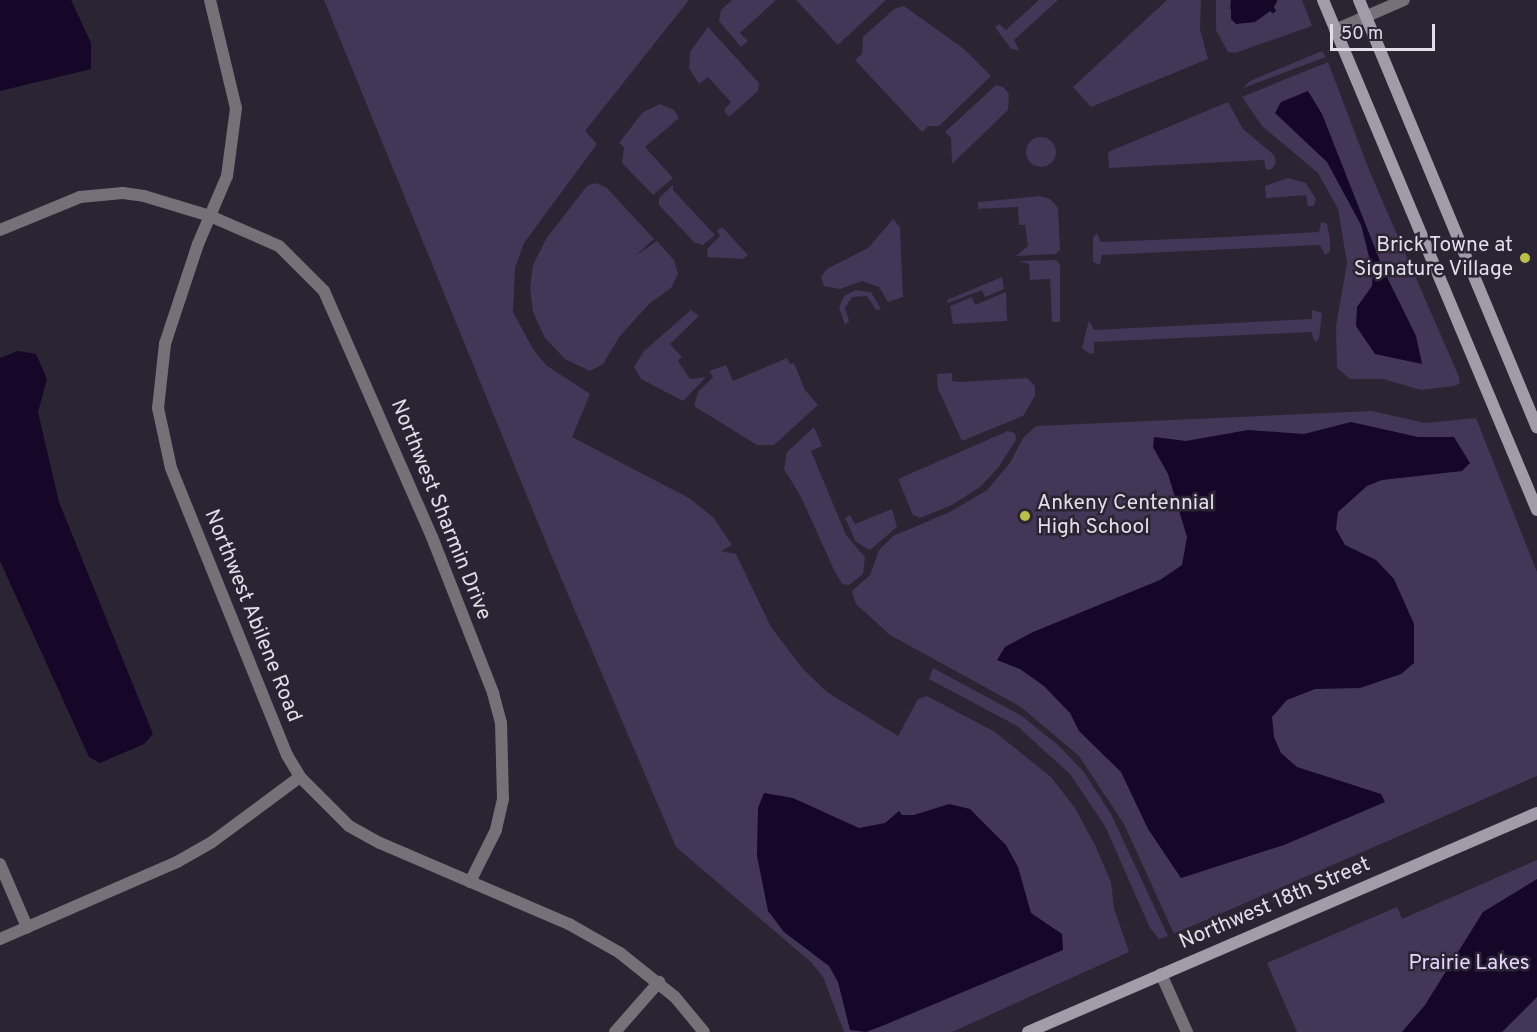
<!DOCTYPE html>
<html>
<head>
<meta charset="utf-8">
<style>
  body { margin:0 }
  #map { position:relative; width:1537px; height:1032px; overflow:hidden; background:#2a2433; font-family:Overpass,sans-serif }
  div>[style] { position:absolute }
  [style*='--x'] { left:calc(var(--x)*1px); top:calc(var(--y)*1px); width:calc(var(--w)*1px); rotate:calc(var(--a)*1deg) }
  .green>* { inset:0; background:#433656 }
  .round { border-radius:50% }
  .water>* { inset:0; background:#160627 }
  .stream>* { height:4.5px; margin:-2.25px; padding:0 2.25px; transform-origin:2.25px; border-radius:2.25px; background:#160627 }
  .street>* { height:12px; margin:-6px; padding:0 6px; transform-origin:6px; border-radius:6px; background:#747179 }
  .secondary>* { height:12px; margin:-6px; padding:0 6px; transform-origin:6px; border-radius:6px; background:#a09ca8 }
  .dots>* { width:16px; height:16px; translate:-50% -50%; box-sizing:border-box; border:3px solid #2a2433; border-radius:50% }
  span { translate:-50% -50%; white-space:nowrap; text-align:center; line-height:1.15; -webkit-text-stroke:5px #2a2433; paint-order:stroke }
  .poi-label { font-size:21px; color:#e1dee8 }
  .right { translate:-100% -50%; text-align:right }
  .left { translate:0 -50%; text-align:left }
  .street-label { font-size:21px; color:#e1dee8 }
  .park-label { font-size:21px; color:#e5d6ff }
  .scale { position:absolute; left:1330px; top:24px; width:105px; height:27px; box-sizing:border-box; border:3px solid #e1dee8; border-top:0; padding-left:8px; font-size:18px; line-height:21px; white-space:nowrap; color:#e1dee8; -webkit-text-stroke:4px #2a2433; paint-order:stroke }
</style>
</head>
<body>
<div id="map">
  <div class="green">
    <div style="clip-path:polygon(324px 0,689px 0,585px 131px,597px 144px,524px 243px,515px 268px,513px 312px,533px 349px,546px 365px,590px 394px,572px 437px,689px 498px,713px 517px,732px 545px,721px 551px,736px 554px,771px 627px,803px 669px,827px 692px,898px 736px,918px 699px,927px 696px,995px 732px,1051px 777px,1075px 808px,1095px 845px,1111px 882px,1114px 908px,1129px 952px,952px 1032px,844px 1032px,823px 977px,812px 963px,676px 847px,549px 550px)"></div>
    <div style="clip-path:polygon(732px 0,776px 0,740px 33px,748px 41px,741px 47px,719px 21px,721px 10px)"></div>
    <div style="clip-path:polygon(796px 0,886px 0,838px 45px)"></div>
    <div style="clip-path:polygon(1039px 0,1058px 0,1014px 40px,1019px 50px,1011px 49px,995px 27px,999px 24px,1006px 30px)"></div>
    <div style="clip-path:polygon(1167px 0,1201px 0,1200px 29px,1208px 59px,1091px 107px,1073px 87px)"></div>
    <div style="clip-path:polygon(1216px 0,1231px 0,1229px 9px,1277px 4px,1277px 0,1302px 0,1312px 26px,1235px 53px,1228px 52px,1216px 30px)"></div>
    <div style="clip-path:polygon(904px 6px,964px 49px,991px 76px,939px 126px,928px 126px,922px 132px,855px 60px,862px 54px,863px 37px,894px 9px)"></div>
    <div style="clip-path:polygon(708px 27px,759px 83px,758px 91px,729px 117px,724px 110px,731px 102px,708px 77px,699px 84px,689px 68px,690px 52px)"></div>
    <div style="clip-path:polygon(1322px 51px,1326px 57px,1243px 88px,1250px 81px)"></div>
    <div style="clip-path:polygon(1328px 62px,1369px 170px,1459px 377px,1460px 383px,1455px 386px,1421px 390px,1383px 379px,1350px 379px,1337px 368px,1336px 326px,1347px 263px,1338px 209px,1318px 173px,1262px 126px,1242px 97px)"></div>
    <div style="clip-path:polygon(996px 85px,1003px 87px,1009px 94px,1008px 110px,952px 164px,951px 138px,945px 132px)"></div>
    <div style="clip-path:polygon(1228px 102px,1243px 129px,1274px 155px,1276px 163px,1272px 169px,1266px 170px,1264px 160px,1109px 168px,1108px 152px)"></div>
    <div style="clip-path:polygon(660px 104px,674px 110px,679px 118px,645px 147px,673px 178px,653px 195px,622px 163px,624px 147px,619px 143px,643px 112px)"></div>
    <div class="round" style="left:1026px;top:137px;width:30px;height:30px"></div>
    <div style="clip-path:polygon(1288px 178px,1306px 183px,1316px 199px,1314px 206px,1308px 206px,1306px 195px,1266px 198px,1265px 186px)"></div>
    <div style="clip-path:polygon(595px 183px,606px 187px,654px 239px,635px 256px,657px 241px,674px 260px,678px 274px,671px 288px,649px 304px,620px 336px,603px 364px,590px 371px,565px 359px,545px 338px,533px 312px,530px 288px,533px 265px,546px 239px,587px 186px)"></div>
    <div style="clip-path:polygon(673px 185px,673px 190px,715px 235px,703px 245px,695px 243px,659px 205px,659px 198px)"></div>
    <div style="clip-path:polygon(1040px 196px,1050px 199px,1058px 208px,1060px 250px,1055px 254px,1016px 256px,1028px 246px,1025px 225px,1019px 225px,1018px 207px,978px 209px,978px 202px)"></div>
    <div style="clip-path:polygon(893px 219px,900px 227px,903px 297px,888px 302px,879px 287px,862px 281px,840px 289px,824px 286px,821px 277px,827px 269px,868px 248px)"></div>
    <div style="clip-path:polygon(1321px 222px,1327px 224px,1330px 239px,1330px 252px,1325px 255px,1320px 245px,1102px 255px,1100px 265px,1093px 262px,1093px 238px,1097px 233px,1101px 242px,1227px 237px,1319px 232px)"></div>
    <div style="clip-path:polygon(722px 227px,748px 255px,743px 259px,708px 257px,707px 249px,720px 236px,717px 231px)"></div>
    <div style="clip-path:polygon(1056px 260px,1060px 265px,1060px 322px,1052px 322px,1050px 279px,1030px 280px,1029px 264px,1019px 261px)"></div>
    <div style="clip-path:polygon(1002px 277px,1004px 289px,985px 297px,982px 290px,948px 303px,947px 300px)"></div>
    <div style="clip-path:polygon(855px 290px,871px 292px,881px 309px,876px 310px,867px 296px,852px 297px,845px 308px,849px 321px,845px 325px,839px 307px,844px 296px)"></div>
    <div style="clip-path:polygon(1006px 292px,1007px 321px,953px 324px,950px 306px,972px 297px,975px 305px)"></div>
    <div style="clip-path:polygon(691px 310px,699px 316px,670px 344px,682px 357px,678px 361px,690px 379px,706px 377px,683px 401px,641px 379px,634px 367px,644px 351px)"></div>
    <div style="clip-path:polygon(1312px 310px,1322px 313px,1319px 339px,1315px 342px,1311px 332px,1094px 342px,1094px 353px,1090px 354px,1082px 348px,1089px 320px,1094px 330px,1312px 319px)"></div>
    <div style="clip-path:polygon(787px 358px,790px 364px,794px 363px,805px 390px,818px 405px,774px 445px,757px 445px,694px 406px,698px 392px,713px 377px,709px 371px,726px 365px,733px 381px)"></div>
    <div style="clip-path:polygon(952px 373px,952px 381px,959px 382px,1027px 378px,1035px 386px,1035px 396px,1023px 416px,962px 441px,938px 389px,937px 374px)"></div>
    <div style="clip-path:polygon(1372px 411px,1425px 423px,1476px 418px,1537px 572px,1537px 776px,1174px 934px,1124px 824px,1079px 756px,1021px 707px,890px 635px,856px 604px,852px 591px,870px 575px,879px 550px,893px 536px,950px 512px,987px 490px,1010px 463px,1023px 438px,1036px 426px)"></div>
    <div style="clip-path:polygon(814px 427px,822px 446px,811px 451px,846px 535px,865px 557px,863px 574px,849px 585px,842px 584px,834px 570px,801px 497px,784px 469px,787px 452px)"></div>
    <div style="clip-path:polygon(1008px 431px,1015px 433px,1016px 440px,998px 468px,980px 487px,952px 505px,920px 518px,913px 515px,898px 479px)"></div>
    <div style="clip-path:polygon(892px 509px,897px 527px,870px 550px,856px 542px,845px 518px,850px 515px,855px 524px)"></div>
    <div style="clip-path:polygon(933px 668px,1022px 716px,1059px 746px,1083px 771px,1111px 814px,1168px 936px,1159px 939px,1150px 928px,1105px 826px,1070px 774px,1017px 726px,929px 679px)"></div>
    <div style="clip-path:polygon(1537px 860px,1537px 1032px,1297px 1032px,1267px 963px,1397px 907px,1402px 919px)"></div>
  </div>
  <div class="water">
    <div style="clip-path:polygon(0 0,71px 0,91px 43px,91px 69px,0 91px)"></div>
    <div style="clip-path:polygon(1231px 0,1277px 0,1273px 9px,1255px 22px,1236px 24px,1231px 19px)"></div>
    <div style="clip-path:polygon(1308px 91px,1322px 114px,1384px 271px,1416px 336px,1422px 364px,1375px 354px,1356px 326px,1357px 307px,1372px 286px,1373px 272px,1361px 225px,1327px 162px,1275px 113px,1281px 102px)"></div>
    <div style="clip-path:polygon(18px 351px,36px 354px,47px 379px,38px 412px,59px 502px,153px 734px,144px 744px,100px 763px,89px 757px,0 561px,0 358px)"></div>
    <div style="clip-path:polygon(1351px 422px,1418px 437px,1454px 437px,1470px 463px,1462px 471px,1382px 480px,1367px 486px,1338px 512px,1336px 529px,1345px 545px,1376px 560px,1394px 579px,1414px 624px,1414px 663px,1401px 674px,1360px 688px,1315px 689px,1287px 700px,1272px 717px,1274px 737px,1281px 753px,1297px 767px,1381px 794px,1385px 802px,1284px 845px,1181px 878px,1148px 829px,1121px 772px,1079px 731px,1070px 713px,1044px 686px,1020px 669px,997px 660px,1005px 647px,1033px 632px,1160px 580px,1182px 565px,1187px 537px,1168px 474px,1153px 447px,1154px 437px,1186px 441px,1248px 430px,1304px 434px)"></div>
    <div style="clip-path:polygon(764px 793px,793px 798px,859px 828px,885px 823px,899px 811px,902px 815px,914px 815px,949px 804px,970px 809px,1006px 845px,1018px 867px,1031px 913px,1062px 934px,1063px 950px,882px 1026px,866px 1032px,850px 1030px,838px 982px,829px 966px,784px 932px,768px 911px,757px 856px,758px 808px)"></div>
    <div style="clip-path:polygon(1537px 879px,1537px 997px,1502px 1032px,1402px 1032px,1425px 1005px,1483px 912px)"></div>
  </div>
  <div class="stream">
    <div style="--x:1266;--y:0;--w:12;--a:55"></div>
  </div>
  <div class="street">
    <div style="--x:210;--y:0;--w:111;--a:76.5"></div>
    <div style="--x:236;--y:108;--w:69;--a:97.5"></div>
    <div style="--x:227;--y:176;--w:74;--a:113.1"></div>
    <div style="--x:198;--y:244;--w:105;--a:108.3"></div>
    <div style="--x:165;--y:344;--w:64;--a:96.2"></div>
    <div style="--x:158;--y:408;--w:61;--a:77.8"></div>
    <div style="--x:171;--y:468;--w:310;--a:68"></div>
    <div style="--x:287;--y:755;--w:26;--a:59"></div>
    <div style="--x:300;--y:777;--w:69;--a:45"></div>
    <div style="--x:349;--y:826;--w:35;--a:29"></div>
    <div style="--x:380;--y:843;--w:206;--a:23.2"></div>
    <div style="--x:569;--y:924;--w:59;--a:29.6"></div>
    <div style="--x:620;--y:953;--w:70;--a:38.7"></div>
    <div style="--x:675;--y:997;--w:45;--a:50.4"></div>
    <div style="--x:1335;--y:30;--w:75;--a:-23.5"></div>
    <div style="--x:0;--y:230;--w:87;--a:-22.4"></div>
    <div style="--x:80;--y:197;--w:43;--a:-5.3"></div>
    <div style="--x:123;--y:193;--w:21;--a:8"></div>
    <div style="--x:144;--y:196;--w:69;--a:16.9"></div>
    <div style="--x:210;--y:216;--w:75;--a:23.5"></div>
    <div style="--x:279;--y:246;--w:64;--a:45"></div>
    <div style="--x:324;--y:291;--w:269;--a:66.3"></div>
    <div style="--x:432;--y:537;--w:168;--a:68.6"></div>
    <div style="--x:493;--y:693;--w:31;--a:75"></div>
    <div style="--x:501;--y:723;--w:76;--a:88.5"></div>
    <div style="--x:503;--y:799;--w:32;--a:103"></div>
    <div style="--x:496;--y:830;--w:58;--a:116.6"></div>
    <div style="--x:0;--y:864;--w:69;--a:66.8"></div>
    <div style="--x:0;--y:939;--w:193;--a:-23.5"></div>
    <div style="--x:177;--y:862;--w:40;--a:-29.7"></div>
    <div style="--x:212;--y:842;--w:109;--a:-36.5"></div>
    <div style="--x:1161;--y:974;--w:64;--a:65.9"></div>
    <div style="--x:615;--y:1032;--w:67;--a:-48.7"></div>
  </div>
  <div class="secondary">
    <div style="--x:1323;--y:0;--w:553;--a:67.24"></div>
    <div style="--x:1359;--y:0;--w:463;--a:67.4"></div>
    <div style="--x:1028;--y:1032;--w:554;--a:-23.28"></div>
  </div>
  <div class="dots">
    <div style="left:1525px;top:258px;background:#bbc044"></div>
    <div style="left:1025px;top:516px;background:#bbc044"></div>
  </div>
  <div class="poi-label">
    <span class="right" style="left:1513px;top:258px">Brick Towne at<br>Signature Village</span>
    <span class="left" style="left:1037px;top:516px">Ankeny Centennial<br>High School</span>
  </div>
  <div class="street-label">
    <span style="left:440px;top:510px;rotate:68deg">Northwest Sharmin Drive</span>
    <span style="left:252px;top:616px;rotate:68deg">Northwest Abilene Road</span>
    <span style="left:1275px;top:904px;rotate:-23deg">Northwest 18th Street</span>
  </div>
  <div class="park-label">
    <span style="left:1469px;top:964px">Prairie Lakes</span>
  </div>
  <div class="scale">50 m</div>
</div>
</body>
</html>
